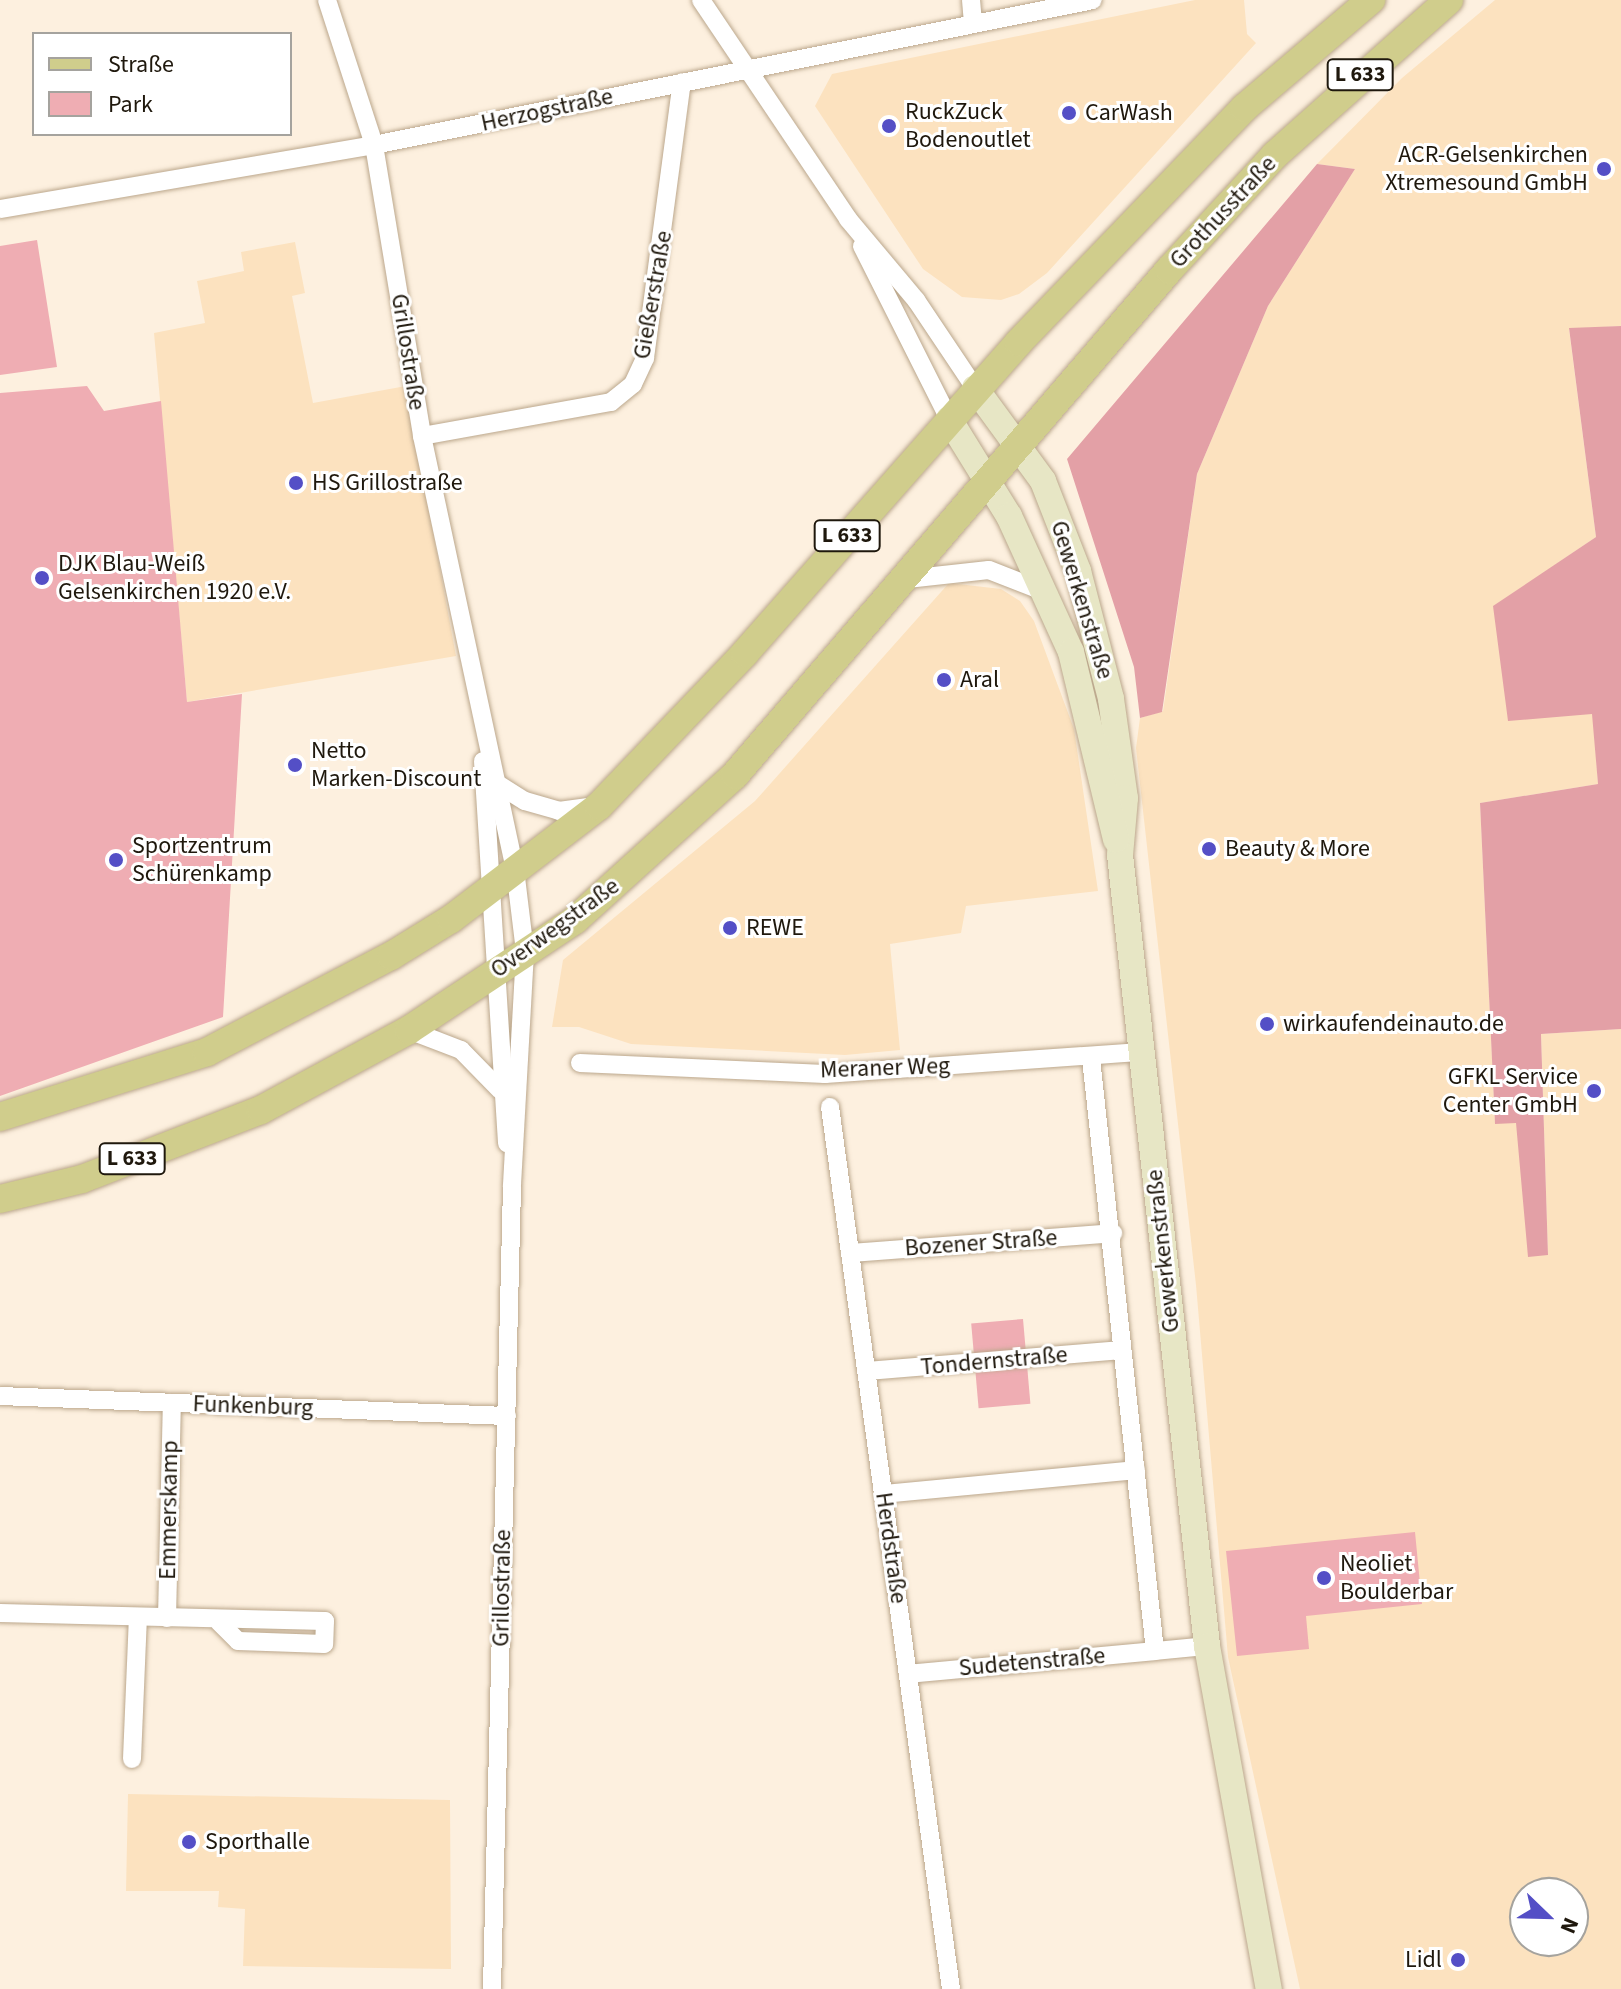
<!DOCTYPE html>
<html>
<head>
<meta charset="utf-8">
<style>
  body { margin:0 }
  #map { position:relative; width:1621px; height:1989px; overflow:hidden; background:#fdf0df; font-family:"Source Sans 3",sans-serif }
  div>[style] { position:absolute }
  [style*='--x'] { left:calc(var(--x)*1px); top:calc(var(--y)*1px); width:calc(var(--w)*1px); rotate:calc(var(--a)*1deg) }
  .built>* { inset:0; background:#fce2bf }
  .green>* { inset:0; background:#efadb3; transform-origin:0 0 }
  .forest>* { inset:0; background:#e3a0a6 }
  .roads { filter:drop-shadow(0 0 2px #bba78c) drop-shadow(0 0 2px #bba78c) }
  .street>* { height:18px; margin:-9px; padding:0 9px; transform-origin:9px; border-radius:9px; background:#fff }
  .secondary>* { height:26px; margin:-13px; padding:0 13px; transform-origin:13px; border-radius:13px; background:#e7e6c5 }
  .primary>* { height:28px; margin:-14px; padding:0 14px; transform-origin:14px; border-radius:14px; background:#d0cd8c }
  .dots>* { width:22px; height:22px; translate:-50% -50%; box-sizing:border-box; border:4px solid #fff; border-radius:50% }
  span { translate:-50% -50%; white-space:nowrap; text-align:center; line-height:1.15; -webkit-text-stroke:6px #fff; paint-order:stroke }
  .shield-label span { padding:2px 6px; background:#fff; border:2px solid; border-radius:6px; -webkit-text-stroke-width:0 }
  .shield-label { font-size:22px; color:#1f180d; font-weight:700 }
  .street-label { font-size:24px; color:#1f180d }
  .poi-label { font-size:24px; color:#1f180d }
  .left { translate:0 -50%; text-align:left }
  .right { translate:-100% -50%; text-align:right }
  .legend { position:absolute; left:32px; top:32px; width:260px; height:104px; box-sizing:border-box; background:#fff; border:2px solid #a5a39e; margin:0; padding:10px 14px; list-style:none; font-size:24px; color:#1f180d }
  .legend li { display:flex; align-items:center; gap:16px; height:40px }
  .legend b { width:40px; border:2px solid #a5a39e }
  .north { position:absolute; left:1509px; top:1877px; width:80px; height:80px; box-sizing:border-box; background:#fff; border:2px solid #a5a39e; border-radius:50%; rotate:113deg; font-size:22px; font-weight:700; line-height:32px; text-align:center; color:#1f180d }
  .north::after { content:''; display:block; margin:auto; width:28px; height:36px; background:#544fc6; clip-path:polygon(50% 0,100% 100%,50% 72%,0 100%) }
</style>
</head>
<body>
<div id="map">
  <div class="built">
    <div style="clip-path:polygon(1195px 0,1244px 0,1247px 34px,1256px 43px,1047px 273px,1019px 294px,1001px 300px,962px 297px,923px 269px,815px 106px,832px 74px)"></div>
    <div style="clip-path:polygon(evenodd,1495px 0,1621px 0,1621px 326px,1569px 329px,1596px 537px,1493px 607px,1593px 714px,1598px 784px,1480px 803px,1495px 1123px,1516px 1122px,1548px 1255px,1541px 1034px,1621px 1029px,1621px 1989px,1300px 1989px,1228px 1657px,1196px 1285px,1136px 748px,1140px 718px,1163px 711px,1197px 474px,1268px 306px,1355px 169px,1317px 164px,1402px 78px,1495px 0,1525px 1893px,1573px 1893px,1573px 1941px,1525px 1941px,1525px 1893px)"></div>
    <div style="clip-path:polygon(295px 242px,305px 293px,292px 296px,313px 403px,406px 386px,456px 656px,187px 702px,154px 333px,205px 323px,197px 281px,244px 271px,241px 252px)"></div>
    <div style="clip-path:polygon(949px 583px,1001px 589px,1020px 601px,1034px 621px,1074px 729px,1098px 891px,966px 906px,961px 933px,890px 944px,900px 1050px,845px 1055px,631px 1044px,579px 1027px,552px 1027px,563px 960px,755px 801px)"></div>
    <div style="clip-path:polygon(128px 1794px,450px 1800px,451px 1969px,243px 1966px,245px 1909px,218px 1907px,219px 1891px,126px 1891px)"></div>
  </div>
  <div class="green">
    <div style="clip-path:polygon(37px 240px,57px 367px,0 375px,0 246px)"></div>
    <div style="clip-path:polygon(87px 386px,104px 411px,161px 401px,187px 702px,242px 694px,223px 1017px,0 1096px,0 393px)"></div>
    <div style="left:1023px;top:1319px;width:85px;height:52px;rotate:85deg"></div>
    <div style="clip-path:polygon(1415px 1532px,1422px 1604px,1306px 1616px,1309px 1649px,1237px 1656px,1226px 1551px)"></div>
  </div>
  <div class="forest">
    <div style="clip-path:polygon(1317px 164px,1355px 169px,1268px 306px,1197px 474px,1162px 712px,1140px 718px,1134px 667px,1067px 459px)"></div>
    <div style="clip-path:polygon(1621px 326px,1621px 1029px,1541px 1034px,1548px 1255px,1528px 1257px,1516px 1123px,1495px 1124px,1480px 803px,1598px 784px,1592px 714px,1508px 721px,1493px 606px,1596px 537px,1569px 328px)"></div>
  </div>
  <div class="roads">
    <div class="street">
      <div style="--x:327;--y:0;--w:152;--a:72"></div>
      <div style="--x:374;--y:145;--w:295;--a:80.6"></div>
      <div style="--x:422;--y:436;--w:443;--a:77.9"></div>
      <div style="--x:515;--y:869;--w:84;--a:83.1"></div>
      <div style="--x:525;--y:952;--w:235;--a:93.2"></div>
      <div style="--x:512;--y:1187;--w:802;--a:91.43"></div>
      <div style="--x:701;--y:0;--w:264;--a:56.1"></div>
      <div style="--x:848;--y:219;--w:106;--a:50"></div>
      <div style="--x:916;--y:300;--w:106;--a:56.2"></div>
      <div style="--x:971;--y:0;--w:21;--a:85"></div>
      <div style="--x:0;--y:209;--w:379;--a:-9.7"></div>
      <div style="--x:374;--y:145;--w:733;--a:-11.4"></div>
      <div style="--x:862;--y:246;--w:194;--a:63.3"></div>
      <div style="--x:422;--y:436;--w:192;--a:-10.2"></div>
      <div style="--x:611;--y:402;--w:28;--a:-39"></div>
      <div style="--x:633;--y:384;--w:29;--a:-65"></div>
      <div style="--x:645;--y:358;--w:278;--a:-82.4"></div>
      <div style="--x:907;--y:579;--w:82;--a:-6.3"></div>
      <div style="--x:989;--y:570;--w:60;--a:21.4"></div>
      <div style="--x:483;--y:761;--w:383;--a:86.4"></div>
      <div style="--x:496;--y:783;--w:34;--a:32"></div>
      <div style="--x:525;--y:801;--w:35;--a:16"></div>
      <div style="--x:559;--y:811;--w:37;--a:-8"></div>
      <div style="--x:409;--y:1030;--w:56;--a:21"></div>
      <div style="--x:461;--y:1050;--w:56;--a:45.7"></div>
      <div style="--x:1091;--y:1058;--w:596;--a:83.84"></div>
      <div style="--x:1155;--y:1651;--w:52;--a:-5.5"></div>
      <div style="--x:580;--y:1063;--w:245;--a:2.6"></div>
      <div style="--x:825;--y:1074;--w:317;--a:-4"></div>
      <div style="--x:830;--y:1107;--w:890;--a:82.19"></div>
      <div style="--x:850;--y:1253;--w:264;--a:-4.3"></div>
      <div style="--x:867;--y:1371;--w:256;--a:-4.7"></div>
      <div style="--x:0;--y:1396;--w:507;--a:2.26"></div>
      <div style="--x:883;--y:1494;--w:254;--a:-5.4"></div>
      <div style="--x:0;--y:1613;--w:325;--a:1.4"></div>
      <div style="--x:325;--y:1621;--w:23;--a:92"></div>
      <div style="--x:324;--y:1644;--w:86;--a:-178"></div>
      <div style="--x:238;--y:1641;--w:27;--a:-135"></div>
      <div style="--x:167;--y:1618;--w:215;--a:-88.7"></div>
      <div style="--x:908;--y:1674;--w:248;--a:-5.3"></div>
      <div style="--x:132;--y:1759;--w:142;--a:-87.6"></div>
    </div>
    <div class="secondary">
      <div style="--x:975;--y:388;--w:115;--a:53.8"></div>
      <div style="--x:1043;--y:481;--w:97;--a:68.7"></div>
      <div style="--x:1078;--y:571;--w:132;--a:75.5"></div>
      <div style="--x:1111;--y:699;--w:100;--a:82"></div>
      <div style="--x:1125;--y:798;--w:57;--a:95"></div>
      <div style="--x:1120;--y:855;--w:796;--a:83.72"></div>
      <div style="--x:1207;--y:1646;--w:349;--a:79.8"></div>
      <div style="--x:949;--y:419;--w:114;--a:58.3"></div>
      <div style="--x:1009;--y:516;--w:149;--a:65.5"></div>
      <div style="--x:1071;--y:652;--w:193;--a:76.5"></div>
    </div>
    <div class="primary">
      <div style="--x:0;--y:1117;--w:217;--a:-17.4"></div>
      <div style="--x:207;--y:1052;--w:208;--a:-27.6"></div>
      <div style="--x:391;--y:956;--w:70;--a:-31.7"></div>
      <div style="--x:451;--y:919;--w:186;--a:-37.4"></div>
      <div style="--x:599;--y:806;--w:211;--a:-46.3"></div>
      <div style="--x:745;--y:653;--w:414;--a:-48.6"></div>
      <div style="--x:1019;--y:342;--w:325;--a:-46.1"></div>
      <div style="--x:1244;--y:108;--w:167;--a:-40.4"></div>
      <div style="--x:0;--y:1199;--w:84;--a:-13.7"></div>
      <div style="--x:82;--y:1179;--w:192;--a:-21.1"></div>
      <div style="--x:261;--y:1110;--w:168;--a:-28.4"></div>
      <div style="--x:409;--y:1030;--w:199;--a:-33.5"></div>
      <div style="--x:575;--y:920;--w:216;--a:-42.2"></div>
      <div style="--x:735;--y:775;--w:666;--a:-49.32"></div>
      <div style="--x:1169;--y:270;--w:156;--a:-47.3"></div>
      <div style="--x:1275;--y:155;--w:233;--a:-41.7"></div>
    </div>
  </div>
  <div class="dots">
    <div style="left:1069px;top:113px;background:#544fc6"></div>
    <div style="left:889px;top:126px;background:#544fc6"></div>
    <div style="left:1604px;top:169px;background:#544fc6"></div>
    <div style="left:296px;top:483px;background:#544fc6"></div>
    <div style="left:42px;top:578px;background:#544fc6"></div>
    <div style="left:944px;top:680px;background:#544fc6"></div>
    <div style="left:295px;top:765px;background:#544fc6"></div>
    <div style="left:1209px;top:849px;background:#544fc6"></div>
    <div style="left:116px;top:860px;background:#544fc6"></div>
    <div style="left:730px;top:928px;background:#544fc6"></div>
    <div style="left:1267px;top:1024px;background:#544fc6"></div>
    <div style="left:1594px;top:1091px;background:#544fc6"></div>
    <div style="left:1324px;top:1578px;background:#544fc6"></div>
    <div style="left:189px;top:1842px;background:#544fc6"></div>
    <div style="left:1458px;top:1960px;background:#544fc6"></div>
  </div>
  <div class="shield-label">
    <span style="left:1360px;top:75px">L 633</span>
    <span style="left:847px;top:536px">L 633</span>
    <span style="left:132px;top:1159px">L 633</span>
  </div>
  <div class="street-label">
    <span style="left:547px;top:110px;rotate:-12deg">Herzogstraße</span>
    <span style="left:1223px;top:212px;rotate:-47deg">Grothusstraße</span>
    <span style="left:653px;top:295px;rotate:-80deg">Gießerstraße</span>
    <span style="left:408px;top:352px;rotate:81deg">Grillostraße</span>
    <span style="left:1082px;top:600px;rotate:73deg">Gewerkenstraße</span>
    <span style="left:555px;top:928px;rotate:-36deg">Overwegstraße</span>
    <span style="left:885px;top:1068px;rotate:-2deg">Meraner Weg</span>
    <span style="left:981px;top:1243px;rotate:-4deg">Bozener Straße</span>
    <span style="left:1163px;top:1251px;rotate:-96deg">Gewerkenstraße</span>
    <span style="left:994px;top:1361px;rotate:-5deg">Tondernstraße</span>
    <span style="left:253px;top:1406px;rotate:2deg">Funkenburg</span>
    <span style="left:169px;top:1510px;rotate:-89deg">Emmerskamp</span>
    <span style="left:891px;top:1548px;rotate:82deg">Herdstraße</span>
    <span style="left:502px;top:1588px;rotate:-89deg">Grillostraße</span>
    <span style="left:1032px;top:1662px;rotate:-5deg">Sudetenstraße</span>
  </div>
  <div class="poi-label">
    <span class="left" style="left:905px;top:126px">RuckZuck<br>Bodenoutlet</span>
    <span class="left" style="left:1085px;top:113px">CarWash</span>
    <span class="right" style="left:1588px;top:169px">ACR-Gelsenkirchen<br>Xtremesound GmbH</span>
    <span class="left" style="left:312px;top:483px">HS Grillostraße</span>
    <span class="left" style="left:58px;top:578px">DJK Blau-Weiß<br>Gelsenkirchen 1920 e.V.</span>
    <span class="left" style="left:960px;top:680px">Aral</span>
    <span class="left" style="left:311px;top:765px">Netto<br>Marken-Discount</span>
    <span class="left" style="left:132px;top:860px">Sportzentrum<br>Schürenkamp</span>
    <span class="left" style="left:1225px;top:849px">Beauty &amp; More</span>
    <span class="left" style="left:746px;top:928px">REWE</span>
    <span class="left" style="left:1283px;top:1024px">wirkaufendeinauto.de</span>
    <span class="right" style="left:1578px;top:1091px">GFKL Service<br>Center GmbH</span>
    <span class="left" style="left:1340px;top:1578px">Neoliet<br>Boulderbar</span>
    <span class="left" style="left:205px;top:1842px">Sporthalle</span>
    <span class="right" style="left:1442px;top:1960px">Lidl</span>
  </div>
  <ul class="legend">
  <li><b style="height:10px;background:#d0cd8c"></b>Straße</li>
  <li><b style="height:22px;background:#efadb3"></b>Park</li>
  </ul>
  <div class="north">N</div>
</div>
</body>
</html>
